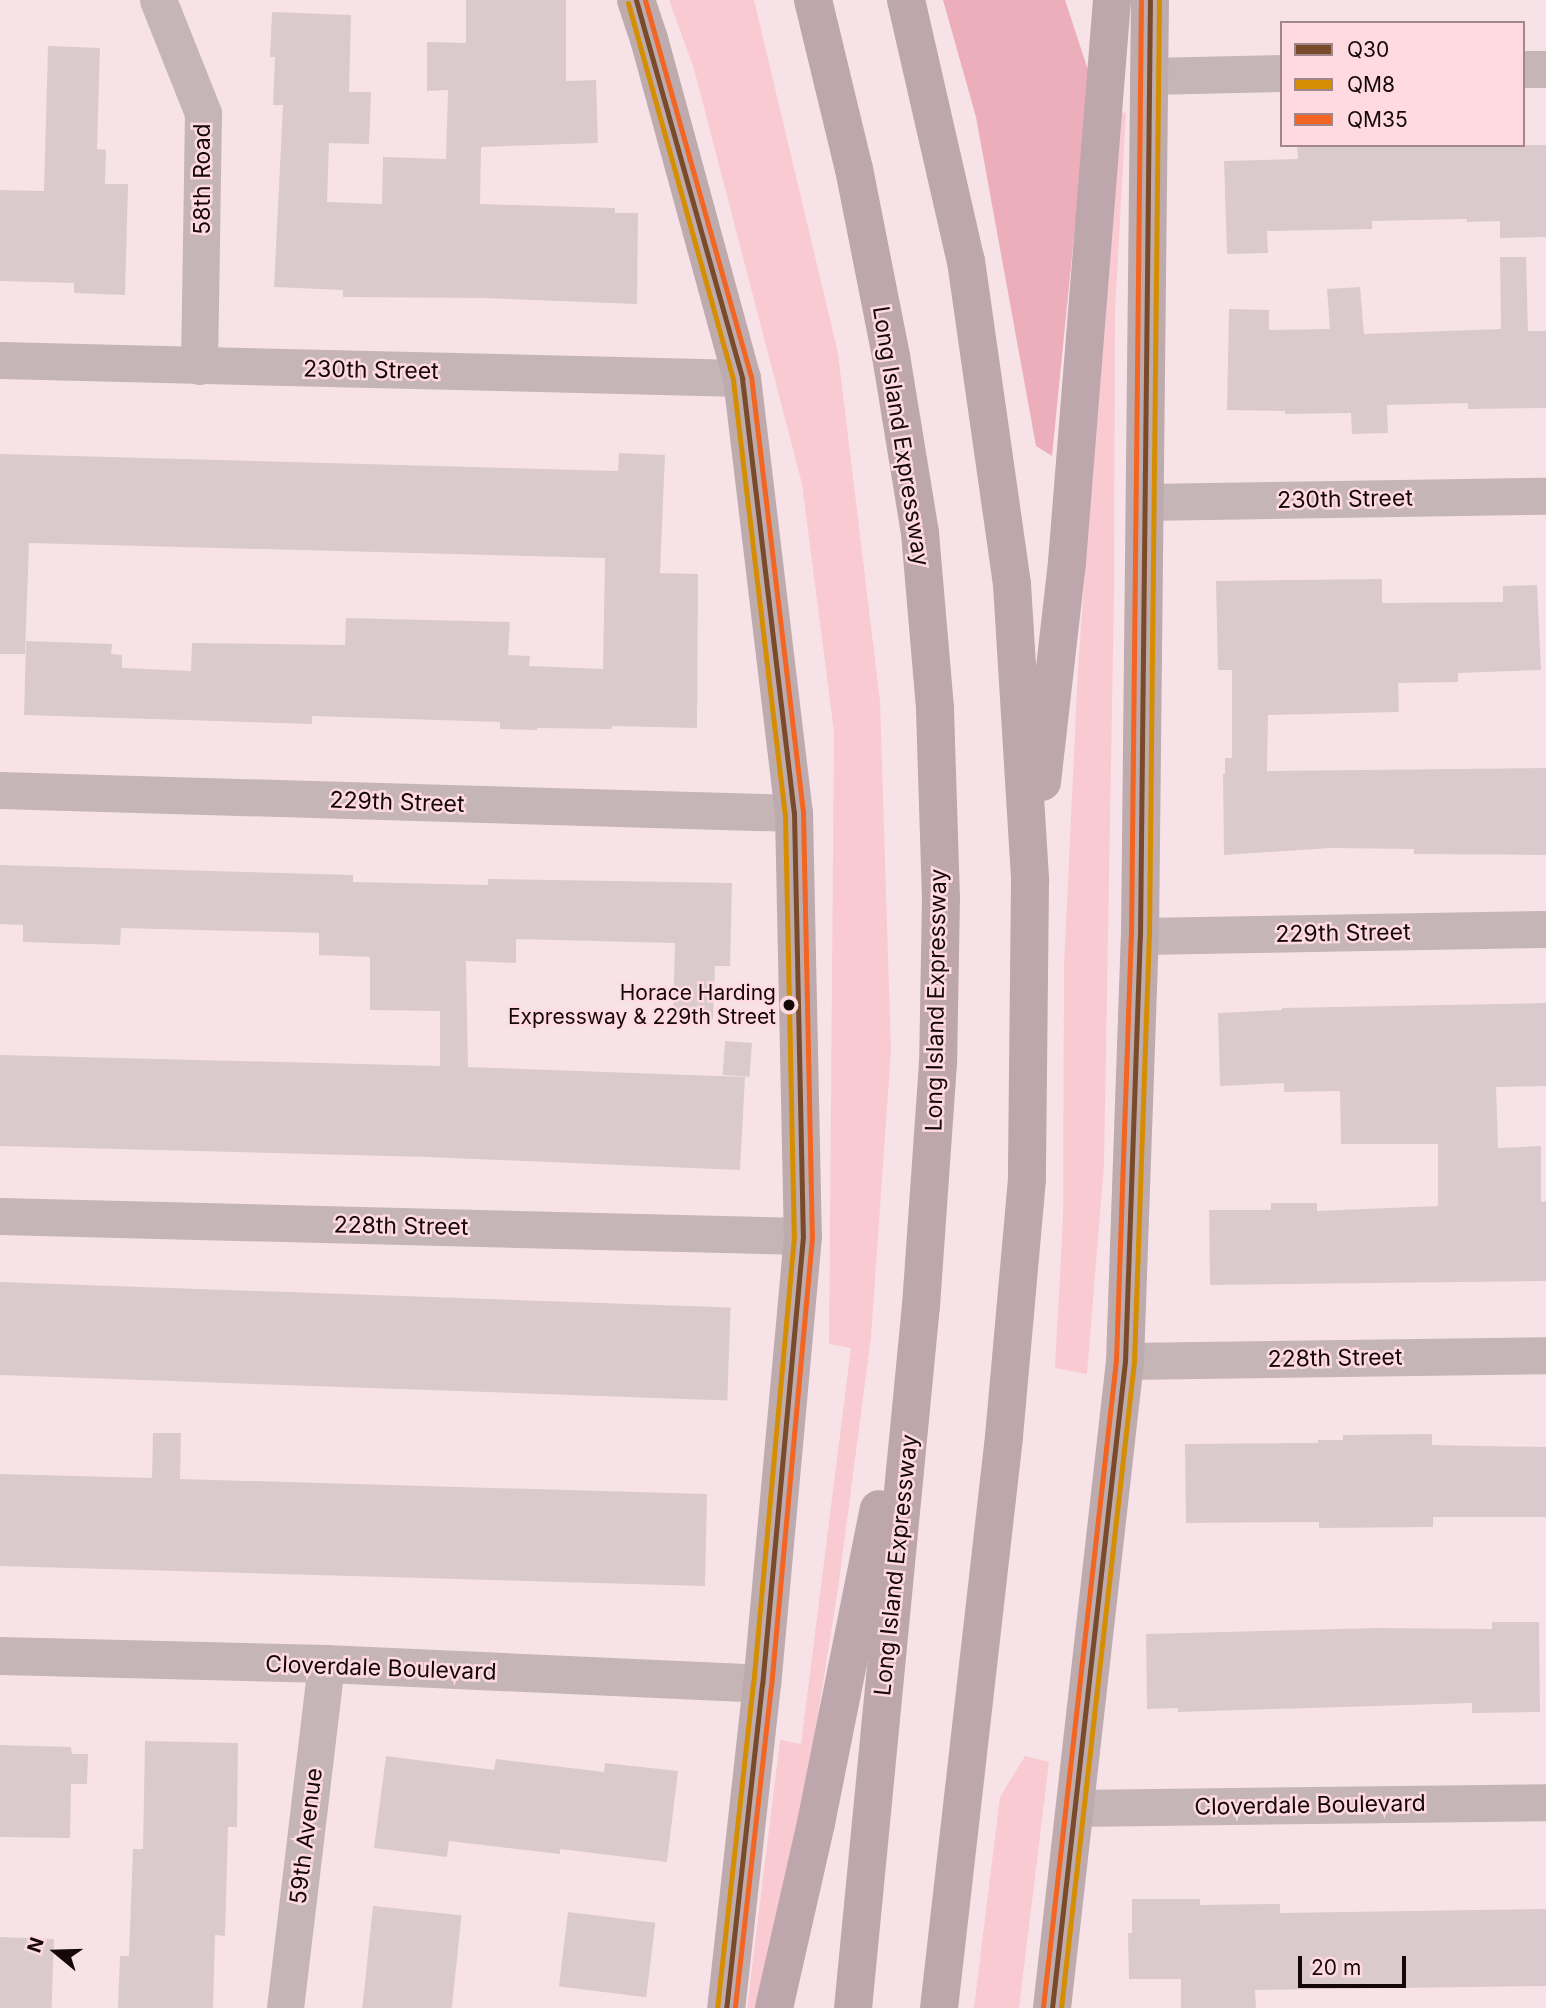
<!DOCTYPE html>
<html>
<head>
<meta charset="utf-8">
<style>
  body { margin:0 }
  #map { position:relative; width:1546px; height:2008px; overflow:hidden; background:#f7e3e7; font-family:Inter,sans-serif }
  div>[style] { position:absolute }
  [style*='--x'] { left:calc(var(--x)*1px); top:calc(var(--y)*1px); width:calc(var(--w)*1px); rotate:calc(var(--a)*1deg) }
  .green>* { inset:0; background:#f9cad2 }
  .forest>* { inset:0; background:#edaebb }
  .building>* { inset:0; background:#dbcacd; transform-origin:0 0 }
  .minor>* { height:37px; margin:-18.5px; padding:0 18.5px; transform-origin:18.5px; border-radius:18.5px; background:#c5b5b7 }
  .tertiary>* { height:38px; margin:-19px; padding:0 19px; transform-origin:19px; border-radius:19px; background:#c5b5b7 }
  .secondary>* { height:38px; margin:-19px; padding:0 19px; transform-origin:19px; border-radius:19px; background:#beabae }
  .motorway>* { height:38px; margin:-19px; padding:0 19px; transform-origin:19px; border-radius:19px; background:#bda7ac }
  .bus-1>* { height:5px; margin:-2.5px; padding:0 2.5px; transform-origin:2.5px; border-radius:2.5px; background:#7a4b2a }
  .bus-2>* { height:5px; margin:-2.5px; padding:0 2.5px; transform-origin:2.5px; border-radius:2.5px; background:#d58e02 }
  .bus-3>* { height:5px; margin:-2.5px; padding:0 2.5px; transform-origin:2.5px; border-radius:2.5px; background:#f26522 }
  .dots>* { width:19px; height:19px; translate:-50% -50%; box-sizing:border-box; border:4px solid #ffdbe1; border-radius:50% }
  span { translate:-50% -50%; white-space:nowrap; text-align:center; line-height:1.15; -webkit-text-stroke:5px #ffdbe1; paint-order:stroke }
  .bus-label { font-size:21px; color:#15080a }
  .right { translate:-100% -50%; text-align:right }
  .street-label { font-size:23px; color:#15080a }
  .legend { position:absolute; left:1280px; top:21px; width:245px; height:126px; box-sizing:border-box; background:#ffdbe1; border:2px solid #a1878b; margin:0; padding:9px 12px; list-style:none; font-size:21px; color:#15080a }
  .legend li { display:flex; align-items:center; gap:14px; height:35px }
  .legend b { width:35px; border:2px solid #a1878b }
  .north { position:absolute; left:21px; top:1917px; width:70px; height:70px; -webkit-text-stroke:5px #ffdbe1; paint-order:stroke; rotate:289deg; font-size:19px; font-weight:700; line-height:28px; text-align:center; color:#15080a }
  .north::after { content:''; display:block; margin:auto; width:24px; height:32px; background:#15080a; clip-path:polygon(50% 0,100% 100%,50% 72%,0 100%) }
  .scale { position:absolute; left:1298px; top:1956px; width:108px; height:32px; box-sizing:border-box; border:4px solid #15080a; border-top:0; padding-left:9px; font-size:21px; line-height:24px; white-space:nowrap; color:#15080a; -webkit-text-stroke:5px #ffdbe1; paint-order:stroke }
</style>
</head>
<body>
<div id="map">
  <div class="green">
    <div style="clip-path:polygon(669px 0,754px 0,838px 353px,880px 701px,891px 1050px,871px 1337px,838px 1589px,810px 1765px,758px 2008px,747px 2008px,780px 1740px,801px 1744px,851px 1348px,829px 1344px,834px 732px,802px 484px,694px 69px)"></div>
    <div style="clip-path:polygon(1126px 112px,1115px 312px,1114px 594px,1104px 1165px,1087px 1374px,1055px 1368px,1063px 1218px,1064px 966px,1078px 669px,1117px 115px)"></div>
    <div style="clip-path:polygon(1025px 1756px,1049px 1762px,1019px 2008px,974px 2008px,1000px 1797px)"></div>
  </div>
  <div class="forest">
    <div style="clip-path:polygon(943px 0,1065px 0,1090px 76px,1052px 456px,1036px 446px,976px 117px)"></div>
  </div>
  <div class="building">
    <div style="clip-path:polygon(466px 0,566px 0,566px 81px,596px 80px,598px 143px,481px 147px,480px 204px,615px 208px,615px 213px,638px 213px,637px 304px,484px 298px,343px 297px,343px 290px,274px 287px,283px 105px,273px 105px,275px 57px,270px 57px,272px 12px,351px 15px,349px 92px,371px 92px,369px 144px,329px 143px,327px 202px,382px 204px,383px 157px,446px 159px,448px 90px,427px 91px,427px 42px,466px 43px)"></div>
    <div style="clip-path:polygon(48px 46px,100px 48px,97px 149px,106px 150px,105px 184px,128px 184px,125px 295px,74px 293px,74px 283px,0 281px,0 190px,44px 191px)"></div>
    <div style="clip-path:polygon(1546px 145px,1546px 237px,1500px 238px,1500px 221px,1467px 222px,1467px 219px,1372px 221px,1372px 229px,1267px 231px,1268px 253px,1227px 254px,1224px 161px,1298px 159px,1297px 146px)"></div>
    <div style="clip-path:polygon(1500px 257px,1526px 257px,1528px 331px,1546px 331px,1546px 408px,1468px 409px,1468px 403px,1387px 405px,1388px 433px,1352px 434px,1351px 413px,1285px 414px,1285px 411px,1227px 410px,1229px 309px,1269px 310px,1269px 330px,1330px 329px,1327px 289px,1360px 287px,1364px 334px,1501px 329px)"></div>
    <div style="clip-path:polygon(619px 453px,665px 455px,660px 573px,698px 574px,697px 728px,612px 726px,611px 729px,537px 728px,537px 730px,500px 729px,500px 722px,312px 716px,312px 724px,24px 715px,26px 641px,112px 644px,111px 654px,122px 655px,122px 668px,191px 671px,192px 643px,345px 645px,346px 618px,510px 622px,508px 655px,530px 656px,529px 666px,603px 669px,605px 558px,29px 543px,25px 654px,0 654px,0 454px,618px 471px)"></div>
    <div style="clip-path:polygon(1382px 579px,1382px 603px,1503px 602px,1503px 586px,1537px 585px,1541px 670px,1458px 673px,1458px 682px,1398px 683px,1399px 712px,1268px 715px,1267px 771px,1546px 768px,1546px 855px,1414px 854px,1414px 849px,1331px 848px,1224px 855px,1223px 774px,1225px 774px,1225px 758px,1232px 758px,1232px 670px,1218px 670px,1216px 581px)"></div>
    <div style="clip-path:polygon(0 865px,353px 875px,353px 882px,488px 885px,488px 879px,732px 883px,730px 966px,715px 966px,713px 1019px,673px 1019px,675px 943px,516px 939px,516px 963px,466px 961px,468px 1067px,745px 1077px,740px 1170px,427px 1157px,0 1146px,0 1055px,440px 1066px,440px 1011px,370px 1010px,370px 957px,319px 955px,319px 933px,121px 928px,120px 945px,23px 942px,23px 925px,0 924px)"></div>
    <div style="clip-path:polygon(1546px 1003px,1546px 1086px,1496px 1087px,1498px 1148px,1541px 1146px,1541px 1202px,1546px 1201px,1546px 1281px,1210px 1285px,1209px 1210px,1271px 1210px,1271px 1203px,1317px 1203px,1317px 1211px,1438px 1206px,1438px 1144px,1341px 1144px,1340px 1091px,1284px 1092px,1284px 1083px,1220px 1086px,1218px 1013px,1282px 1010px,1282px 1008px)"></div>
    <div style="left:725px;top:1041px;width:27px;height:34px;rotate:4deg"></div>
    <div style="left:0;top:1282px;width:731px;height:93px;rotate:2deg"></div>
    <div style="clip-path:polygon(153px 1433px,181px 1433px,180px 1479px,707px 1494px,705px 1586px,0 1566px,0 1474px,152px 1478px)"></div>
    <div style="clip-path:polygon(1432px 1434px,1432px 1445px,1546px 1447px,1546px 1517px,1433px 1517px,1433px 1527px,1319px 1528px,1319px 1522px,1186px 1523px,1185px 1444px,1318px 1443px,1318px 1440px,1343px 1440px,1343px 1435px)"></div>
    <div style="clip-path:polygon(1492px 1622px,1539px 1622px,1540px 1712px,1472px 1713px,1472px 1703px,1178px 1712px,1178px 1708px,1147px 1709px,1146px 1634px,1377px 1628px,1492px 1629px)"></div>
    <div style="clip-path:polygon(145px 1741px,238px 1743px,237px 1827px,228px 1827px,225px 1936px,215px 1935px,213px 2008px,118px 2008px,120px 1956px,129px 1956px,133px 1849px,143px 1849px)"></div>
    <div style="clip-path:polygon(0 1745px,71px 1747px,72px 1754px,88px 1754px,87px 1784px,71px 1784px,70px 1838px,0 1837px)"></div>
    <div style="clip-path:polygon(386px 1756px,494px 1770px,496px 1759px,604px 1772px,605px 1763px,678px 1771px,667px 1862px,560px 1849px,560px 1854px,449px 1841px,447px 1857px,374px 1848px)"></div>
    <div style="clip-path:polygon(1132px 1899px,1200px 1899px,1200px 1905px,1280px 1904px,1280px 1913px,1546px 1909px,1546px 1986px,1255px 1990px,1256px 2008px,1181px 2008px,1181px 1979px,1129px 1979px,1128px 1933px,1132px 1933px)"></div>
    <div style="left:373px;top:1906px;width:89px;height:103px;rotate:6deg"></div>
    <div style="left:568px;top:1912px;width:88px;height:75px;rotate:7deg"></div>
    <div style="left:0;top:1937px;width:54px;height:71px;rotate:2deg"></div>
  </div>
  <div class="minor">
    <div style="--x:158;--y:0;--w:122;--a:68.3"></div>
    <div style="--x:203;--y:113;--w:253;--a:90.9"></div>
    <div style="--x:1523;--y:69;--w:23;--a:0"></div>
    <div style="--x:1148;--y:76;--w:134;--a:-1.3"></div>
    <div style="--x:0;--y:360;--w:742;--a:1.39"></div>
    <div style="--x:1144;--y:502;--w:402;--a:-0.9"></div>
    <div style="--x:0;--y:790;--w:794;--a:1.66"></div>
    <div style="--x:1140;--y:936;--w:406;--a:-1"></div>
    <div style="--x:0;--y:1216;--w:803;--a:1.43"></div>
    <div style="--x:1125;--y:1361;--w:421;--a:-0.8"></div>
    <div style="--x:1074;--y:1808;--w:472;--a:-0.7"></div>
    <div style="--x:285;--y:2008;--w:346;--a:-83.2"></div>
  </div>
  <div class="tertiary">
    <div style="--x:0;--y:1656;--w:326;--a:1.4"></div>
    <div style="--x:326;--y:1664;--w:436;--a:2.6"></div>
  </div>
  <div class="secondary">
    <div style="--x:636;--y:0;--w:41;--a:71.6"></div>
    <div style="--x:649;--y:39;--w:352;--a:74.7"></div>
    <div style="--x:742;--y:378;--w:438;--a:83.2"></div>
    <div style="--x:794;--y:813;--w:423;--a:88.8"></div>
    <div style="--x:803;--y:1236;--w:450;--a:95.2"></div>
    <div style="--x:762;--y:1684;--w:326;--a:96.3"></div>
    <div style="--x:1052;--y:2008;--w:651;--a:-83.56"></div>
    <div style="--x:1125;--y:1361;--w:425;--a:-88"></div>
    <div style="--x:1140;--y:936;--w:936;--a:-89.39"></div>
  </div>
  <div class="motorway">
    <div style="--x:813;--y:0;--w:174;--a:76.4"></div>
    <div style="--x:854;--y:169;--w:191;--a:78.8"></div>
    <div style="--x:891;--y:356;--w:179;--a:80.7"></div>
    <div style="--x:920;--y:533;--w:177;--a:85.1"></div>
    <div style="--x:935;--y:709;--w:188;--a:88.2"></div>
    <div style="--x:941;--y:897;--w:166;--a:91"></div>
    <div style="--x:938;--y:1063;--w:243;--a:94"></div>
    <div style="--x:921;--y:1305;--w:706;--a:95.52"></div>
    <div style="--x:906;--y:0;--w:268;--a:77.1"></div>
    <div style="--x:966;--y:261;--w:326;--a:81.9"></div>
    <div style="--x:1012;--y:584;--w:298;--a:86.5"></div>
    <div style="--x:1030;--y:881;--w:298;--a:90.6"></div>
    <div style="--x:1027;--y:1179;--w:259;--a:95.1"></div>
    <div style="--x:1004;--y:1437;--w:575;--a:96.49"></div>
    <div style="--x:1042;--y:782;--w:221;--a:-83.5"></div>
    <div style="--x:1067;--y:562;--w:564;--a:-85.42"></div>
    <div style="--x:774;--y:2008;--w:190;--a:-77.2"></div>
    <div style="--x:816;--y:1823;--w:320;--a:-78.7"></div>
  </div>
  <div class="bus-1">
    <div style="--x:636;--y:0;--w:393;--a:74.3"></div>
    <div style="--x:742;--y:378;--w:438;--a:83.2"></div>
    <div style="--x:794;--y:813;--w:423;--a:88.8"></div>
    <div style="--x:803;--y:1236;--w:450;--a:95.2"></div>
    <div style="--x:762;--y:1684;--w:326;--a:96.3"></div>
    <div style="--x:1052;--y:2008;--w:651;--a:-83.56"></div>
    <div style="--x:1125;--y:1361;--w:425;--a:-88"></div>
    <div style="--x:1140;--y:936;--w:936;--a:-89.39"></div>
  </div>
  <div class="bus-2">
    <div style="--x:628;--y:3;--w:391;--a:74.4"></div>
    <div style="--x:733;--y:380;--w:437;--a:83.2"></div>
    <div style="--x:785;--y:814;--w:422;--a:88.8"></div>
    <div style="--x:794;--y:1236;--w:449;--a:95.2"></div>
    <div style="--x:753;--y:1683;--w:326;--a:96.3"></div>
    <div style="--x:1061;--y:2008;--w:651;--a:-83.56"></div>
    <div style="--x:1134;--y:1361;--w:425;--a:-88"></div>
    <div style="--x:1149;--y:936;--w:936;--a:-89.39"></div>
  </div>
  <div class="bus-3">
    <div style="--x:645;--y:0;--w:391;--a:74.3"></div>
    <div style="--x:751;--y:376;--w:440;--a:83.2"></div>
    <div style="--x:803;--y:813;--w:424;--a:88.8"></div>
    <div style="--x:812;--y:1237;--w:450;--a:95.2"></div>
    <div style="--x:771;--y:1685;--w:325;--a:96.4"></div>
    <div style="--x:1043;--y:2007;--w:651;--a:-83.56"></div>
    <div style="--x:1116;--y:1360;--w:424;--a:-88"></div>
    <div style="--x:1131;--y:936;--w:936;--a:-89.39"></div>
  </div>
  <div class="dots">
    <div style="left:789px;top:1005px;background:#15080a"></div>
  </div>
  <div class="bus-label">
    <span class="right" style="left:776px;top:1005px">Horace Harding<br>Expressway &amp; 229th Street</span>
  </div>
  <div class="street-label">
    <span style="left:202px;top:179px;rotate:-90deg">58th Road</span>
    <span style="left:371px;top:370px;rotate:1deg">230th Street</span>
    <span style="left:901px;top:436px;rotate:81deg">Long Island Expressway</span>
    <span style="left:1345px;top:499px;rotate:-1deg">230th Street</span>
    <span style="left:397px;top:802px;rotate:2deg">229th Street</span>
    <span style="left:1343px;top:933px;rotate:-1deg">229th Street</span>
    <span style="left:936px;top:1000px;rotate:-89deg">Long Island Expressway</span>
    <span style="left:401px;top:1226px;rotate:1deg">228th Street</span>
    <span style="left:1335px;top:1358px;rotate:-1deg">228th Street</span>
    <span style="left:896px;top:1565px;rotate:-84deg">Long Island Expressway</span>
    <span style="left:381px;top:1668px;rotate:2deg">Cloverdale Boulevard</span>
    <span style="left:1310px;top:1805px;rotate:-1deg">Cloverdale Boulevard</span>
    <span style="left:306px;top:1836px;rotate:-83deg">59th Avenue</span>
  </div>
  <ul class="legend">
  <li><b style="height:9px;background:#7a4b2a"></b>Q30</li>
  <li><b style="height:9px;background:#d58e02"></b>QM8</li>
  <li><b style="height:9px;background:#f26522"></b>QM35</li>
  </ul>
  <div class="north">N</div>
  <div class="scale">20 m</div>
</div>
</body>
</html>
